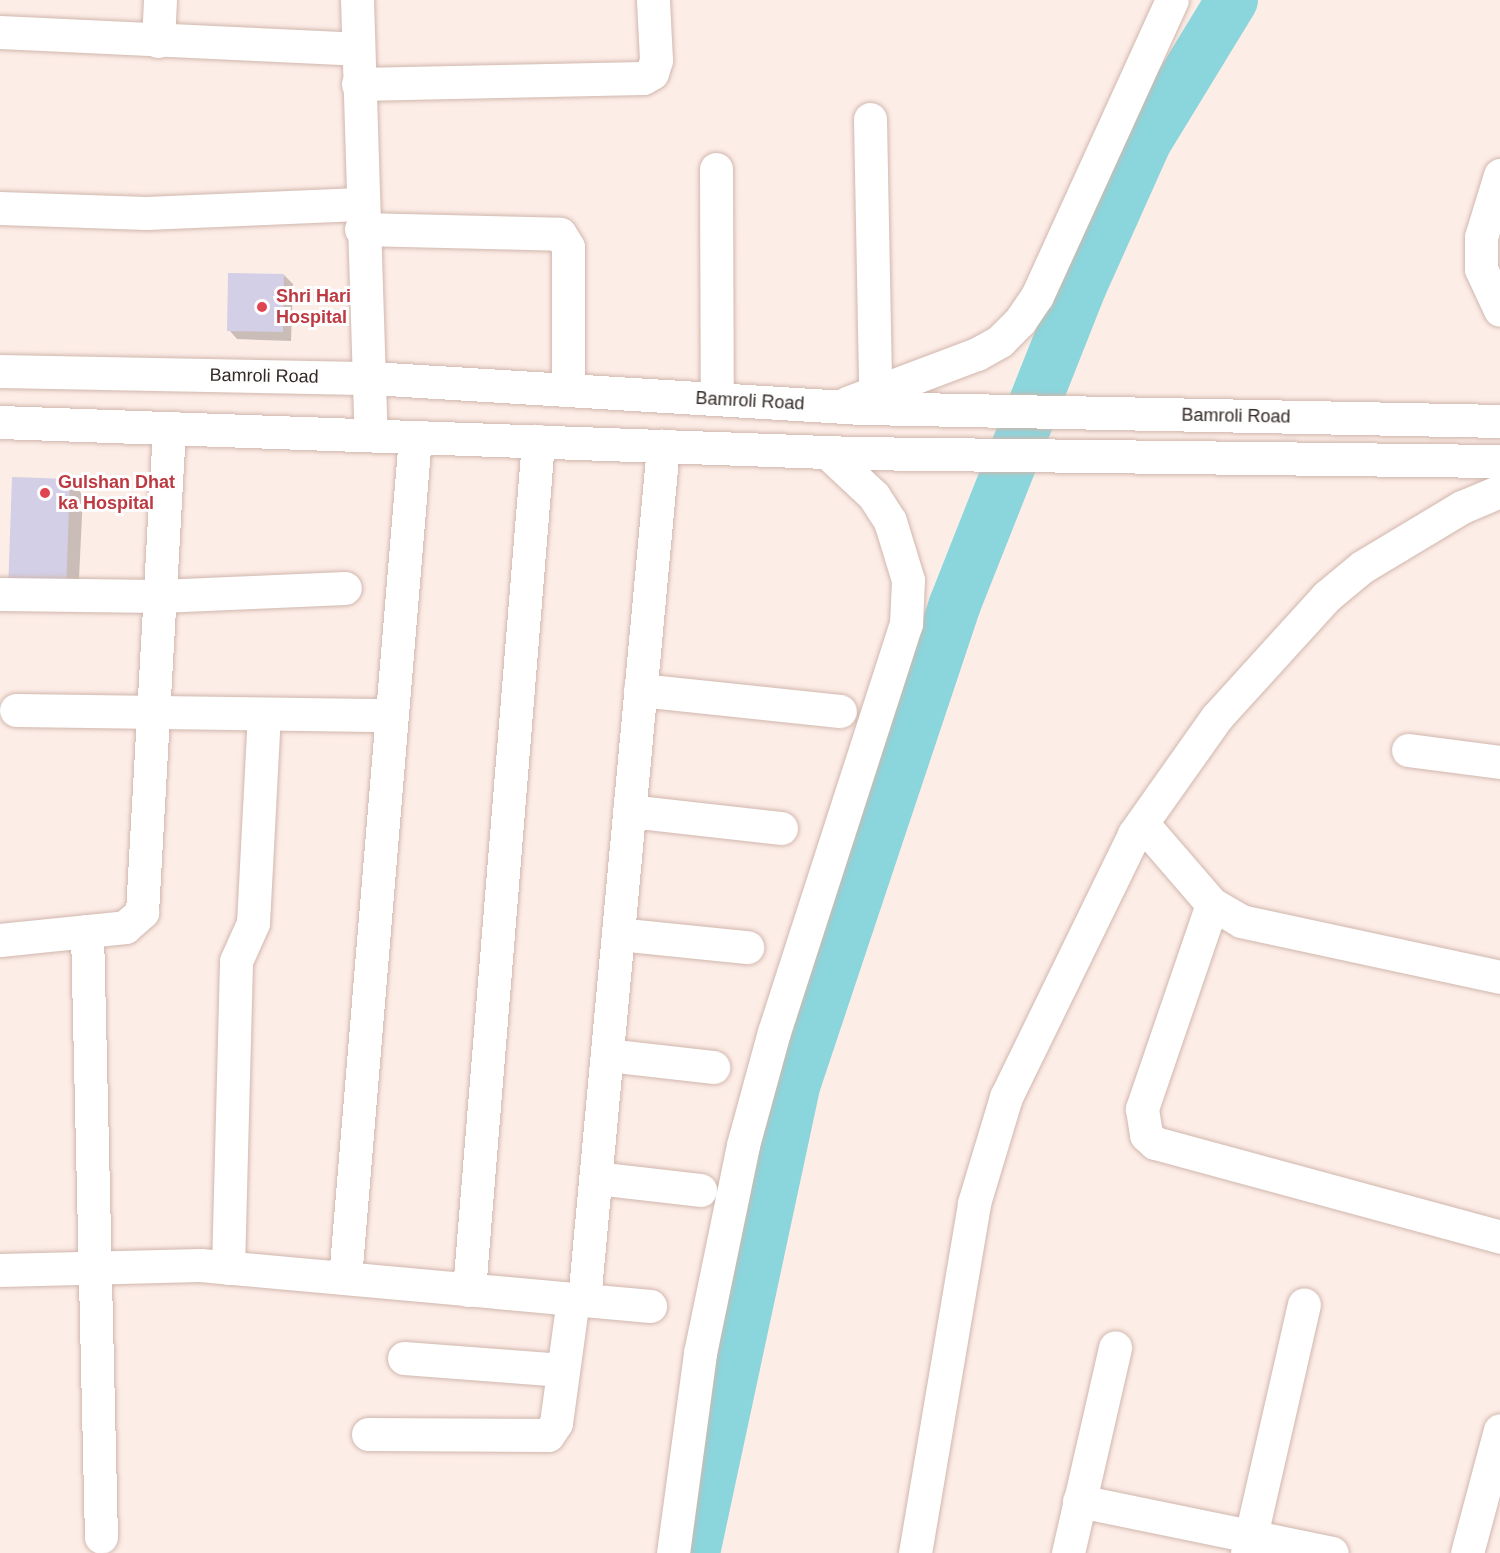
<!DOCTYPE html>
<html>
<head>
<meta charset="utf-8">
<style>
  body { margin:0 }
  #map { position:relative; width:1500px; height:1553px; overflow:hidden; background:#fdede7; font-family:Arial,sans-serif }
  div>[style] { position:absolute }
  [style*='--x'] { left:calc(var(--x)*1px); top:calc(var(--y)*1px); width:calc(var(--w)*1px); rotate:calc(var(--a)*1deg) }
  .shadow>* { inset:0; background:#0003 }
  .river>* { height:52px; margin:-26px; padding:0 26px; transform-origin:26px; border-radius:26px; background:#8bd5dc }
  .building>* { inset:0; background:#d2cfe6; transform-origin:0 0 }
  .roads { filter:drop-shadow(0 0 2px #d0b7ad) drop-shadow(0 0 2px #d0b7ad) }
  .minor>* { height:33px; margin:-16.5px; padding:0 16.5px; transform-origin:16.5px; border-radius:16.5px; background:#fff }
  .dots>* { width:16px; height:16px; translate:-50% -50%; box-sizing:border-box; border:3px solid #fefefe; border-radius:50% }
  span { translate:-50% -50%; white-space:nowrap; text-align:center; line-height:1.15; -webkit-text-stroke:6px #fefefe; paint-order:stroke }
  .health-label { font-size:18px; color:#be3a42; font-weight:700 }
  .left { translate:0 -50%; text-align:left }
  .street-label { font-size:18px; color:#332926 }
</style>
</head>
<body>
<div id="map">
  <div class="shadow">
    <div style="clip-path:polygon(284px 275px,293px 284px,291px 341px,237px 339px,229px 330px)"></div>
    <div style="clip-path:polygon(70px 481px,83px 495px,78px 600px,22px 598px)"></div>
  </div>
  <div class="river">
    <div style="--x:694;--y:1553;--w:481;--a:-77.9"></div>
    <div style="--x:795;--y:1083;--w:505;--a:-71.53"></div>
    <div style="--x:955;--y:604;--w:342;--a:-68.4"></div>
    <div style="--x:1081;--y:286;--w:159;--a:-65.9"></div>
    <div style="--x:1146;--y:141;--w:165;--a:-58.6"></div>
  </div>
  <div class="building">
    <div style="left:228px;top:273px;width:56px;height:58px;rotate:1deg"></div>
    <div style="left:12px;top:477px;width:58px;height:108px;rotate:2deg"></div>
  </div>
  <div class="roads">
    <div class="minor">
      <div style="--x:357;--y:0;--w:435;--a:88.2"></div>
      <div style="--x:0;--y:32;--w:357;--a:2.7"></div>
      <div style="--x:158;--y:41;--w:41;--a:-87.2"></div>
      <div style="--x:358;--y:84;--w:285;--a:-1.2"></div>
      <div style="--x:643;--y:78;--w:10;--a:-29"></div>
      <div style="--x:652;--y:73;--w:14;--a:-73"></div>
      <div style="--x:656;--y:60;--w:60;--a:-92.9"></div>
      <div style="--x:870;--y:119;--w:271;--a:88.9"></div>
      <div style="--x:716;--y:169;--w:230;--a:89.8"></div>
      <div style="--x:1500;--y:175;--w:65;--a:107"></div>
      <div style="--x:1481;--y:237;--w:32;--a:90"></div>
      <div style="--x:1481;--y:269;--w:45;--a:65.1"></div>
      <div style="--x:0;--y:208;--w:146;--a:2"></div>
      <div style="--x:146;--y:213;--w:214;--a:-2.4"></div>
      <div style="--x:361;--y:229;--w:199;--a:1.4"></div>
      <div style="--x:560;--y:234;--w:15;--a:58"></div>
      <div style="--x:568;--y:247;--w:143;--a:90"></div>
      <div style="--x:0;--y:371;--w:371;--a:1.1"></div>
      <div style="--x:371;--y:378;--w:495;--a:3.5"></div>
      <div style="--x:865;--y:408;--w:635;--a:1.17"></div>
      <div style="--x:847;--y:403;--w:139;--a:-20.7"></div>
      <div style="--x:977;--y:354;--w:26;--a:-29"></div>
      <div style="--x:1000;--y:341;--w:28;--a:-45"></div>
      <div style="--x:1020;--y:321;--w:30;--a:-56"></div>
      <div style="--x:1037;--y:296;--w:325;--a:-65.5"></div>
      <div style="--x:0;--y:422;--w:853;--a:2.08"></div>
      <div style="--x:852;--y:453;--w:648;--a:0.71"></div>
      <div style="--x:0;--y:594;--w:160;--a:0.7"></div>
      <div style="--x:160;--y:596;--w:185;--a:-2.5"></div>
      <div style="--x:640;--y:690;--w:201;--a:6"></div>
      <div style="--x:16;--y:710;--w:376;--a:0.8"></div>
      <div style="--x:1408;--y:750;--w:93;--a:7.4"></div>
      <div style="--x:629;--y:811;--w:153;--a:6.4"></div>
      <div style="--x:1142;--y:823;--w:107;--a:49.2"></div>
      <div style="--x:1212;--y:904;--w:34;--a:30"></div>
      <div style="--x:1241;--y:921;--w:265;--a:12.2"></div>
      <div style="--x:1212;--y:904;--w:217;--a:108.9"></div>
      <div style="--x:1142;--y:1109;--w:26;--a:81"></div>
      <div style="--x:1146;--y:1135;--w:12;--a:42"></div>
      <div style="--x:1155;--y:1143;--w:358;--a:15.2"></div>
      <div style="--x:87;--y:931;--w:606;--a:88.68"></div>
      <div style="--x:618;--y:934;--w:130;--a:5.8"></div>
      <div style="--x:0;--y:940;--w:126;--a:-5.9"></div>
      <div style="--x:125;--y:927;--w:23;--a:-41"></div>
      <div style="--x:142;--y:912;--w:485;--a:-86.8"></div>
      <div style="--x:607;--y:1055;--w:107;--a:6.5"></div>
      <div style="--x:596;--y:1178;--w:105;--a:6.6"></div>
      <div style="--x:228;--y:1268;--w:307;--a:-88.5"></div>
      <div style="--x:236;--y:961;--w:42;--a:-65.9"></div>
      <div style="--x:253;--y:923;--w:209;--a:-87"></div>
      <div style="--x:0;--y:1270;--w:200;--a:-1.4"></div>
      <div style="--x:200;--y:1265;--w:452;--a:5.2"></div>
      <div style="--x:345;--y:1278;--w:844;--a:-85.24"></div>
      <div style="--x:469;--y:1290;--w:852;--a:-85.35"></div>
      <div style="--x:584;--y:1300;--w:858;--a:-84.71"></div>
      <div style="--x:404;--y:1358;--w:159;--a:4.3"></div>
      <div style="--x:368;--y:1434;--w:180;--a:0.3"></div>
      <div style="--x:548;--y:1435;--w:14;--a:-56"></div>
      <div style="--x:556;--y:1423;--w:125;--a:-82.2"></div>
      <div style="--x:1079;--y:1501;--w:258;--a:11.6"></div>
      <div style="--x:673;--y:1553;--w:202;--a:-82.3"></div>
      <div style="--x:700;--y:1353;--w:212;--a:-78.3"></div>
      <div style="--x:743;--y:1145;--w:117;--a:-74.7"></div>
      <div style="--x:774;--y:1032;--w:429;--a:-72.1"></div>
      <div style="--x:906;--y:624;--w:44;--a:-87.4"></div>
      <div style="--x:908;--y:580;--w:62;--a:-107"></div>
      <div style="--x:890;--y:521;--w:30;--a:-123"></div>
      <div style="--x:874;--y:496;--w:64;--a:-136.9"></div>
      <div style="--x:915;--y:1553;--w:355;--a:-80.4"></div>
      <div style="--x:974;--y:1203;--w:111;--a:-73.2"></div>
      <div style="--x:1006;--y:1097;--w:292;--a:-64"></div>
      <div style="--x:1134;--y:834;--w:142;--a:-54.7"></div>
      <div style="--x:1216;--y:718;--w:165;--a:-47.7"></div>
      <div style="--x:1327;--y:596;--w:45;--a:-39.6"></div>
      <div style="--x:1362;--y:567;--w:117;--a:-31"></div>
      <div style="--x:1462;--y:507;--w:41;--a:-22.8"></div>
      <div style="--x:1068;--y:1553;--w:211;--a:-77.1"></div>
      <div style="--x:1247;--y:1553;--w:255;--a:-77.1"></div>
      <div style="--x:1467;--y:1553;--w:127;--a:-75"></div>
    </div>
  </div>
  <div class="dots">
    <div style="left:262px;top:307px;background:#e0444e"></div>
    <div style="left:45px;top:493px;background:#e0444e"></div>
  </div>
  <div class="health-label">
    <span class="left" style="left:276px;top:307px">Shri Hari<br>Hospital</span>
    <span class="left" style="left:58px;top:493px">Gulshan Dhat<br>ka Hospital</span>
  </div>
  <div class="street-label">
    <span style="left:264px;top:376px;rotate:1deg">Bamroli Road</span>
    <span style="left:750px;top:401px;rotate:3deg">Bamroli Road</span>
    <span style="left:1236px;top:416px;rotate:1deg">Bamroli Road</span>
  </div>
</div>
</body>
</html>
